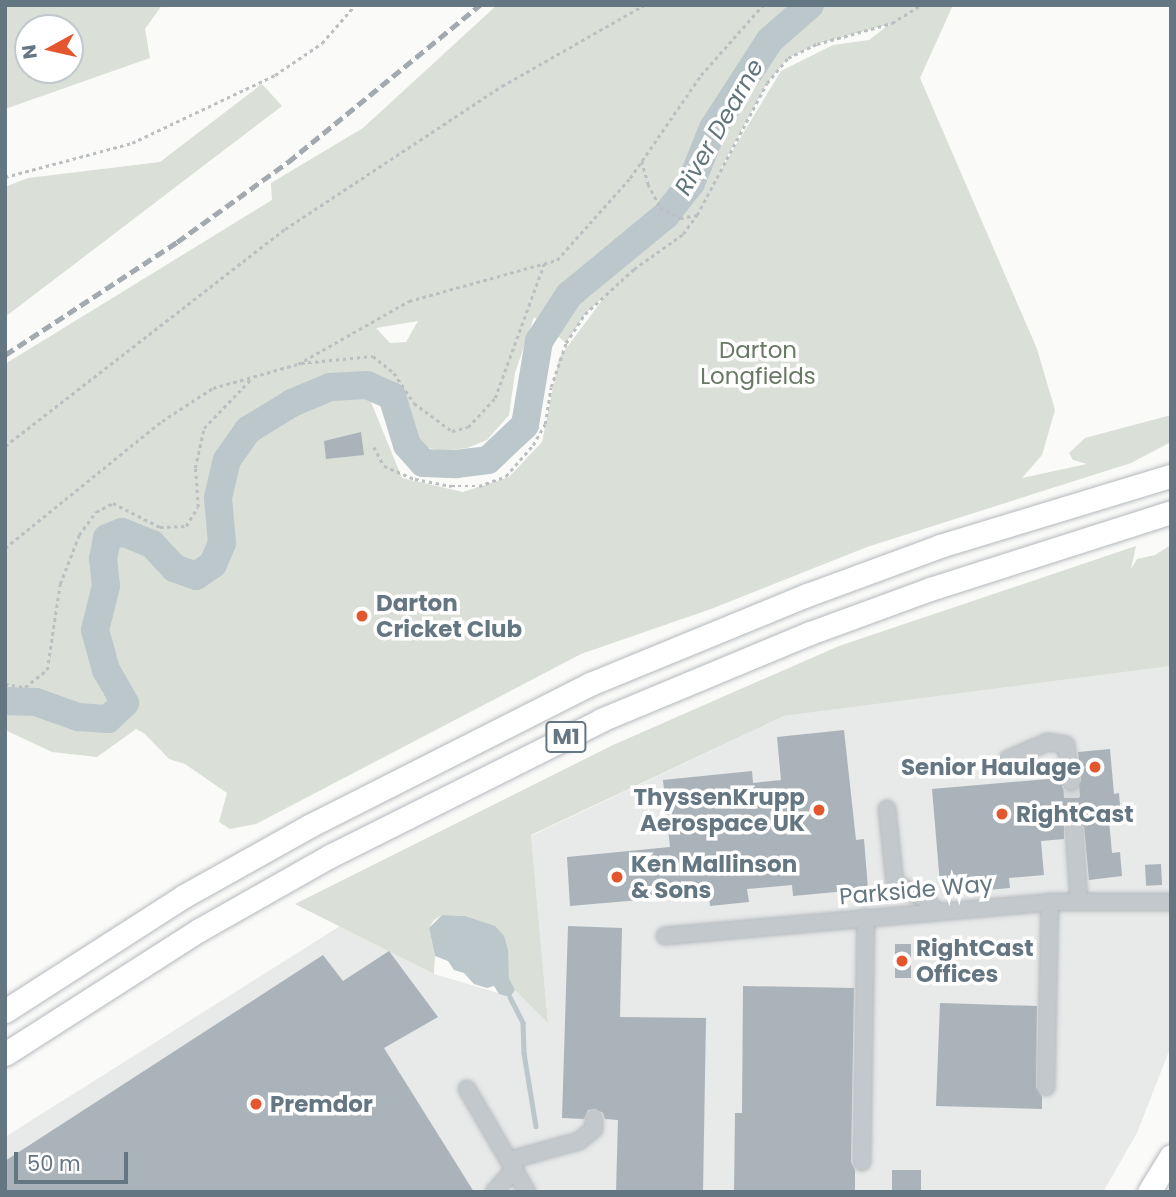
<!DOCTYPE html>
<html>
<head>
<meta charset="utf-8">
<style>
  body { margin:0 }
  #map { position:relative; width:1176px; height:1197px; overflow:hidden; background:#fafaf8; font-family:Poppins,sans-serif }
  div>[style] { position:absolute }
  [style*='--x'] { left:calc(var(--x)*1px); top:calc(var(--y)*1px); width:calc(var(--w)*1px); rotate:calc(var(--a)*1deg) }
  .built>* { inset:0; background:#e8e9e9 }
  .green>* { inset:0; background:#dadfd7 }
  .water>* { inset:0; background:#bbc7cb }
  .stream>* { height:4.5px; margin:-2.25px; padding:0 2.25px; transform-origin:2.25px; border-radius:2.25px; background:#bbc7cb }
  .river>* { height:28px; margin:-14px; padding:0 14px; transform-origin:14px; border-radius:14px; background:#bbc7cb }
  .building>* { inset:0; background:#aab3b9; transform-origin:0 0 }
  .minor-tunnel>* { height:16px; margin-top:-8px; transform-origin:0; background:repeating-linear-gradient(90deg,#d5d9db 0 16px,transparent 0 24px) }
  .path>* { height:2.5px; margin-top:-1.25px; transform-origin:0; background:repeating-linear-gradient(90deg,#bbbfc2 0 3.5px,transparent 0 7px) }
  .roads { filter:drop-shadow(0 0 2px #b4b9bd) drop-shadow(0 0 2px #b4b9bd) }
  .minor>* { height:16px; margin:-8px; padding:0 8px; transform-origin:8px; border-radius:8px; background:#c3c8cc }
  .highway>* { height:23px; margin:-11.5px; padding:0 11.5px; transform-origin:11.5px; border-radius:11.5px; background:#fff }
  .rail>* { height:4.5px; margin-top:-2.25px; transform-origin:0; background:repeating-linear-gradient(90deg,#a2aab0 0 10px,transparent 0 15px) }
  .dots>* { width:19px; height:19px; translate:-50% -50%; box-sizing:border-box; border:4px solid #fff; border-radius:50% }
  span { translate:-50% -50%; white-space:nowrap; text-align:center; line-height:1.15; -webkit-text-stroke:7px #fff; paint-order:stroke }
  .shield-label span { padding:2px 5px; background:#fff; border:2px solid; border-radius:5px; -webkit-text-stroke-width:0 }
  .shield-label { font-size:21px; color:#657683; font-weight:700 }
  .park-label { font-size:23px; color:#687a64 }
  .poi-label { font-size:23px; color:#657683; font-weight:700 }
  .left { translate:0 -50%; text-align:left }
  .right { translate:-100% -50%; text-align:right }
  .street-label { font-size:23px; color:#657683 }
  .water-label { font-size:24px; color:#60757c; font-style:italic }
  .frame { position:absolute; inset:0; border:7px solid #657683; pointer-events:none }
  .north { position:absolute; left:14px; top:14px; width:70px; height:70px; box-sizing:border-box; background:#fff; border:2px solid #c1c8cd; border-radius:50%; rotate:262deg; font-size:19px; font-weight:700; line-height:28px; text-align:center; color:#657683 }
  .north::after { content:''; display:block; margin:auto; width:24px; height:32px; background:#e4572e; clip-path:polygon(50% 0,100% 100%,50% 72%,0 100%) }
  .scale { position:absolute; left:14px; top:1152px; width:114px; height:32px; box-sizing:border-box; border:4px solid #657683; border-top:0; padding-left:9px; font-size:21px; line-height:24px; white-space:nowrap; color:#657683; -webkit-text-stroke:5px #fff; paint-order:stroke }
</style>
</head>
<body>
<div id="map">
  <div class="built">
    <div style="clip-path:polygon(1171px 666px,1171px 1046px,1137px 1133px,1103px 1192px,5px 1192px,5px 1137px,340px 926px,434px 974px,509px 996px,515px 990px,548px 1022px,531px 836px,784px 716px)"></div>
  </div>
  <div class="green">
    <div style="clip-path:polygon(evenodd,5px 5px,162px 5px,145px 29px,150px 58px,5px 109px,5px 5px,28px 28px,70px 28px,70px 70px,28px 70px,28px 28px)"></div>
    <div style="clip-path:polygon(evenodd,497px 5px,953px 5px,920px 78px,1037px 349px,1055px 410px,1042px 455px,1022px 478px,1087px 464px,1073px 460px,1069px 453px,1085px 438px,1171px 415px,1171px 442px,1131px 463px,867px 547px,711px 609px,581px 654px,256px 824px,230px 829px,219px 822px,227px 793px,185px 764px,169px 759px,145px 734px,136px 729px,97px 757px,52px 752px,5px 730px,5px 364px,272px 200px,271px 183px,363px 128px,497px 5px,890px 24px,869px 40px,833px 45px,781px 71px,714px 181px,767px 83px,788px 58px,817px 44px,890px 24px,497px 5px,606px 295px,559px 358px,542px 442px,509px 477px,463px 492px,402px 478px,371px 402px,406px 400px,413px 429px,423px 447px,444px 451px,467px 448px,487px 440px,509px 415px,515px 373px,534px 317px,566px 343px,585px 314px,606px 295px,497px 5px,418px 321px,406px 342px,390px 343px,376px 328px,418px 321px,497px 5px,110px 552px,107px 565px,112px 604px,105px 622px,111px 663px,130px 697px,103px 694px,82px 631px,98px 561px,110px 552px)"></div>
    <div style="clip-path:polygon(262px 84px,282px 106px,5px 317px,5px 187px,28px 178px,160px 162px)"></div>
    <div style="clip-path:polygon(1171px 545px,1171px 666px,784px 716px,531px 835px,548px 1023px,515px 990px,509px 978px,508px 967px,480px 922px,465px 916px,442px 915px,434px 920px,429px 928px,435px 956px,434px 974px,295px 904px,613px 745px,839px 646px,1136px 546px,1131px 569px,1137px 559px,1155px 555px)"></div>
  </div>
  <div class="water">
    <div style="clip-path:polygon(442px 915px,465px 916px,495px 926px,504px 936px,508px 950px,509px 978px,515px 990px,510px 997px,499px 994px,494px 986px,487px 988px,474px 984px,464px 973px,454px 970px,448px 961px,435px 956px,429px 928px)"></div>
  </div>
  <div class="stream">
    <div style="--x:510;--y:997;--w:29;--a:63"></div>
    <div style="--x:523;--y:1023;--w:30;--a:88"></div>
    <div style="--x:524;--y:1053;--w:74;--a:80.7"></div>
  </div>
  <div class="river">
    <div style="--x:5;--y:701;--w:31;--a:2"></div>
    <div style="--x:36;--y:702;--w:45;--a:19.7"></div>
    <div style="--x:78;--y:717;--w:30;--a:4"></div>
    <div style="--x:108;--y:719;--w:23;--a:-43"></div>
    <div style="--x:125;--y:703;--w:38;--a:-120"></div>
    <div style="--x:106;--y:670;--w:41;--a:-105.4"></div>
    <div style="--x:95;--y:630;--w:45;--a:-76"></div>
    <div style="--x:106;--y:586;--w:27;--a:-96"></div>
    <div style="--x:103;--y:559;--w:21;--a:-79"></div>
    <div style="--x:107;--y:538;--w:16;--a:-22"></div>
    <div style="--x:122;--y:532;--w:32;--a:22"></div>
    <div style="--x:152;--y:544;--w:33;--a:47"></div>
    <div style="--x:174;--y:568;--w:23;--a:20"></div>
    <div style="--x:196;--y:576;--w:21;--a:-35"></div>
    <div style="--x:213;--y:564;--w:23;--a:-67"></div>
    <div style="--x:222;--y:543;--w:45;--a:-95.1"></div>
    <div style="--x:218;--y:498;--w:39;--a:-77"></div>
    <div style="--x:227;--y:460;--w:37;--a:-55"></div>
    <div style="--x:248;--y:430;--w:52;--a:-31.5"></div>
    <div style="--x:292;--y:403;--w:41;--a:-22.8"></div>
    <div style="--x:330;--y:387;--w:37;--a:-3"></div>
    <div style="--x:367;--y:385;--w:27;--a:24"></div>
    <div style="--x:392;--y:396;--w:51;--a:73"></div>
    <div style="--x:407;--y:445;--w:24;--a:48"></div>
    <div style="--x:423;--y:463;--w:33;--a:2"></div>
    <div style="--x:456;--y:464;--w:32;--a:-7"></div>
    <div style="--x:488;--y:460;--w:51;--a:-43.4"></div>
    <div style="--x:525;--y:425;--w:85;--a:-80.5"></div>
    <div style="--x:539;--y:341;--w:55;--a:-56.9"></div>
    <div style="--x:569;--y:295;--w:126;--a:-39.5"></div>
    <div style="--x:666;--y:215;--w:41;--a:-52"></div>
    <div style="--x:691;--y:183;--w:59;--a:-68.2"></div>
    <div style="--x:713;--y:128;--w:105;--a:-57.1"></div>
    <div style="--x:770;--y:40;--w:53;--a:-41.2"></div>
  </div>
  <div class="building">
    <div style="clip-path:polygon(361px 432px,364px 455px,326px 459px,324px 441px)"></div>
    <div style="clip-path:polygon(844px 730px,856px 840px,864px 839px,868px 889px,793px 896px,792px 885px,747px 889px,749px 902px,710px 906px,709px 894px,570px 906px,567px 857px,670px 847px,663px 780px,752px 771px,753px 783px,781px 780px,777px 737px)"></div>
    <div style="clip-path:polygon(1110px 749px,1114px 794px,1119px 793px,1121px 820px,1109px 820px,1112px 853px,1120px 852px,1122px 876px,1089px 880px,1084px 827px,1074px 818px,1064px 824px,1064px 839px,1041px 841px,1044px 875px,1009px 878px,1010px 888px,976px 891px,975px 881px,940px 884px,932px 789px,1060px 778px,1063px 789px,1073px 792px,1081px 781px,1078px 752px)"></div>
    <div style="left:1161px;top:864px;width:21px;height:16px;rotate:87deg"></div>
    <div style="clip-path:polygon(568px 926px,622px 928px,620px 1017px,706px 1018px,703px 1192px,616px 1192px,618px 1120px,605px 1119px,603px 1113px,595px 1109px,588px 1110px,584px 1119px,562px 1118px)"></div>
    <div style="left:895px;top:944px;width:16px;height:34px"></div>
    <div style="clip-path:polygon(389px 951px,438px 1017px,384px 1048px,474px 1192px,5px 1192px,5px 1161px,323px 955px,343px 981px)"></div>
    <div style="clip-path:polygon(743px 986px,854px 988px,851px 1162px,855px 1170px,855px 1192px,734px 1192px,735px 1113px,742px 1113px)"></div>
    <div style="clip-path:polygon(940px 1003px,1037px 1006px,1036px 1087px,1042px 1097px,1042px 1109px,936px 1106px)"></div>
    <div style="left:892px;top:1170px;width:29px;height:22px"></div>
  </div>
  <div class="minor-tunnel">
    <div style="--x:1071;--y:782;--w:46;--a:86.3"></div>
  </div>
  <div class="path">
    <div style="--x:642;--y:161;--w:24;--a:75"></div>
    <div style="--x:648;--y:184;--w:26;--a:62"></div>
    <div style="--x:660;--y:207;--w:23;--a:29"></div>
    <div style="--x:680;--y:218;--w:17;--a:-10"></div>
    <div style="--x:5;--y:177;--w:131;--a:-15"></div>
    <div style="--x:132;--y:143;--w:158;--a:-25.4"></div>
    <div style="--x:275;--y:75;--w:57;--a:-34.2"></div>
    <div style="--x:322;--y:43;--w:50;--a:-49"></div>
    <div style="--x:301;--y:363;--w:72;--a:-5.6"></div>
    <div style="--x:373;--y:356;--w:27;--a:39"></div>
    <div style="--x:394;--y:373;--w:36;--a:56"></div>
    <div style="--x:414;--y:403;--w:47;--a:36.4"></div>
    <div style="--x:452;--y:431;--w:16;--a:-14"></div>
    <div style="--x:468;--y:427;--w:40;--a:-47"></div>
    <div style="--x:495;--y:398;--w:143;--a:-69.9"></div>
    <div style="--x:5;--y:446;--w:354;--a:-37.8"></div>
    <div style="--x:285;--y:229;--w:260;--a:-33.4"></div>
    <div style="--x:502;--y:86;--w:163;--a:-29.7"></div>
    <div style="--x:374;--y:447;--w:21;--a:62"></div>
    <div style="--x:384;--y:466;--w:34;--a:23"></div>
    <div style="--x:415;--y:479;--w:37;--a:11"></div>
    <div style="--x:451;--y:486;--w:28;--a:0"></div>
    <div style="--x:479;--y:486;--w:29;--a:-20"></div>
    <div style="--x:506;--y:476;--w:41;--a:-48.9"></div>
    <div style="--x:533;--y:445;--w:24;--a:-60"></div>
    <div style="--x:545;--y:424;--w:37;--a:-81"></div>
    <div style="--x:551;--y:387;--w:46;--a:-71.2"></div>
    <div style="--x:566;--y:343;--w:35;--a:-57"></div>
    <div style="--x:585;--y:314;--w:67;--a:-42.6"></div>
    <div style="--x:634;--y:269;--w:60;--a:-35.5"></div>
    <div style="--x:683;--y:234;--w:24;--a:-54"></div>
    <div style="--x:697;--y:215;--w:149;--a:-62.1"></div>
    <div style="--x:767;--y:83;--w:33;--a:-50"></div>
    <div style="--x:788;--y:58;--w:32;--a:-26"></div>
    <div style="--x:817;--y:44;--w:78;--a:-15.6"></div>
    <div style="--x:892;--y:23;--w:34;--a:-32"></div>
    <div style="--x:5;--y:548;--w:202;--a:-39"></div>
    <div style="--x:162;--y:421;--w:61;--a:-32.9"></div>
    <div style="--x:213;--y:388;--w:88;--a:-15.8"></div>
    <div style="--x:298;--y:364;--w:128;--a:-29.6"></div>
    <div style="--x:409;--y:301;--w:154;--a:-15.5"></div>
    <div style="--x:557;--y:260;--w:110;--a:-48.3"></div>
    <div style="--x:630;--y:178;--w:125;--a:-55.4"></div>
    <div style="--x:701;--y:75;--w:94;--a:-48.5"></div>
    <div style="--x:5;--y:684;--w:20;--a:9"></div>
    <div style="--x:25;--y:687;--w:28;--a:-38"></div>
    <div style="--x:47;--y:670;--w:87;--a:-81.4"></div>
    <div style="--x:60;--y:584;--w:53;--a:-68.8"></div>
    <div style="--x:79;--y:535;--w:29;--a:-54"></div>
    <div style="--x:96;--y:512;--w:19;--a:-28"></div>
    <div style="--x:113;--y:503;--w:53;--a:27.1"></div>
    <div style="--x:160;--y:527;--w:26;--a:-2"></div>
    <div style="--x:186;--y:526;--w:22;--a:-58"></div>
    <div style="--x:198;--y:507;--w:39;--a:-94"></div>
    <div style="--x:195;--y:468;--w:41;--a:-77.3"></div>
    <div style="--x:204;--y:428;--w:69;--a:-46.2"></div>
  </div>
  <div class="roads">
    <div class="minor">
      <div style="--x:1008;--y:759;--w:43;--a:-23"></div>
      <div style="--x:1048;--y:742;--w:18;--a:9"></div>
      <div style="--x:1066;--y:745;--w:37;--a:82"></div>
      <div style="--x:887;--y:809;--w:74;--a:83.8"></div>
      <div style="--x:895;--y:883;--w:34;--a:28"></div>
      <div style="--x:925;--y:899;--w:15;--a:48"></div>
      <div style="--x:1074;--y:828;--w:74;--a:86.1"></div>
      <div style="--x:665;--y:936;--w:386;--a:-5"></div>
      <div style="--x:1050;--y:902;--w:121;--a:0"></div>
      <div style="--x:1046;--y:1087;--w:185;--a:-88.8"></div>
      <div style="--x:467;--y:1089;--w:119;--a:59.8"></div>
      <div style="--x:510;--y:1160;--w:72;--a:-15.4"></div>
      <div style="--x:579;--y:1141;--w:19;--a:-39"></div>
      <div style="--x:594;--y:1129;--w:10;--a:-90"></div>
      <div style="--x:862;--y:1162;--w:245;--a:-89.1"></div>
      <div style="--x:494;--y:1192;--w:31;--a:-48"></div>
    </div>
    <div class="highway">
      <div style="--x:5;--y:1011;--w:213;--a:-32.7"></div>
      <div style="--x:184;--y:896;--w:143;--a:-29.2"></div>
      <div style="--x:309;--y:826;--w:315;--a:-26.8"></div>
      <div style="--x:590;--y:684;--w:235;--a:-22.3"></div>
      <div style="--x:807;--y:595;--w:142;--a:-20.2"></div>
      <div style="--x:940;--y:546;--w:241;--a:-16.9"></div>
      <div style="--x:5;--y:1054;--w:230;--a:-32.6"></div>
      <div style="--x:199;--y:930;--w:150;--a:-29.5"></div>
      <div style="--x:330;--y:856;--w:303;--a:-26.6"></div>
      <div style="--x:601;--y:720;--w:226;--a:-22.6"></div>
      <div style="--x:810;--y:633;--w:128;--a:-20.1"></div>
      <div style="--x:930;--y:589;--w:253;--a:-17.7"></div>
      <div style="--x:1149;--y:1192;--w:42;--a:-58.6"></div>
    </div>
  </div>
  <div class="rail">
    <div style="--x:5;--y:355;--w:206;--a:-33.3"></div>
    <div style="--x:177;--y:242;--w:137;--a:-35.8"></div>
    <div style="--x:288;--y:162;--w:248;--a:-39.3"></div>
  </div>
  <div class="dots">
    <div style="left:362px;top:616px;background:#e4572e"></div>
    <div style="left:1095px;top:767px;background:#e4572e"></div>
    <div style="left:819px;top:810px;background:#e4572e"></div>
    <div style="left:1002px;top:814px;background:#e4572e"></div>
    <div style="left:617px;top:877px;background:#e4572e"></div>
    <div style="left:902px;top:961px;background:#e4572e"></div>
    <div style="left:256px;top:1104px;background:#e4572e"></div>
  </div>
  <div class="shield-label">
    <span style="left:566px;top:737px">M1</span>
  </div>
  <div class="park-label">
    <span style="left:758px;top:363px">Darton<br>Longfields</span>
  </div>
  <div class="poi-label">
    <span class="left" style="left:376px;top:616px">Darton<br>Cricket Club</span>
    <span class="right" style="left:1081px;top:767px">Senior Haulage</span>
    <span class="right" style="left:805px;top:810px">ThyssenKrupp<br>Aerospace UK</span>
    <span class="left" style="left:1016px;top:814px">RightCast</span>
    <span class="left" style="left:631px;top:877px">Ken Mallinson<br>&amp; Sons</span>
    <span class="left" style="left:916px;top:961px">RightCast<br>Offices</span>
    <span class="left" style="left:270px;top:1104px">Premdor</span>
  </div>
  <div class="street-label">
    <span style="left:916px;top:890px;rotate:-5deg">Parkside Way</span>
  </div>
  <div class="water-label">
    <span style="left:719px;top:127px;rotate:-60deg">River Dearne</span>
  </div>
  <div class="frame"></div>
  <div class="north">N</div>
  <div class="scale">50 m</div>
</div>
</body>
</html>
